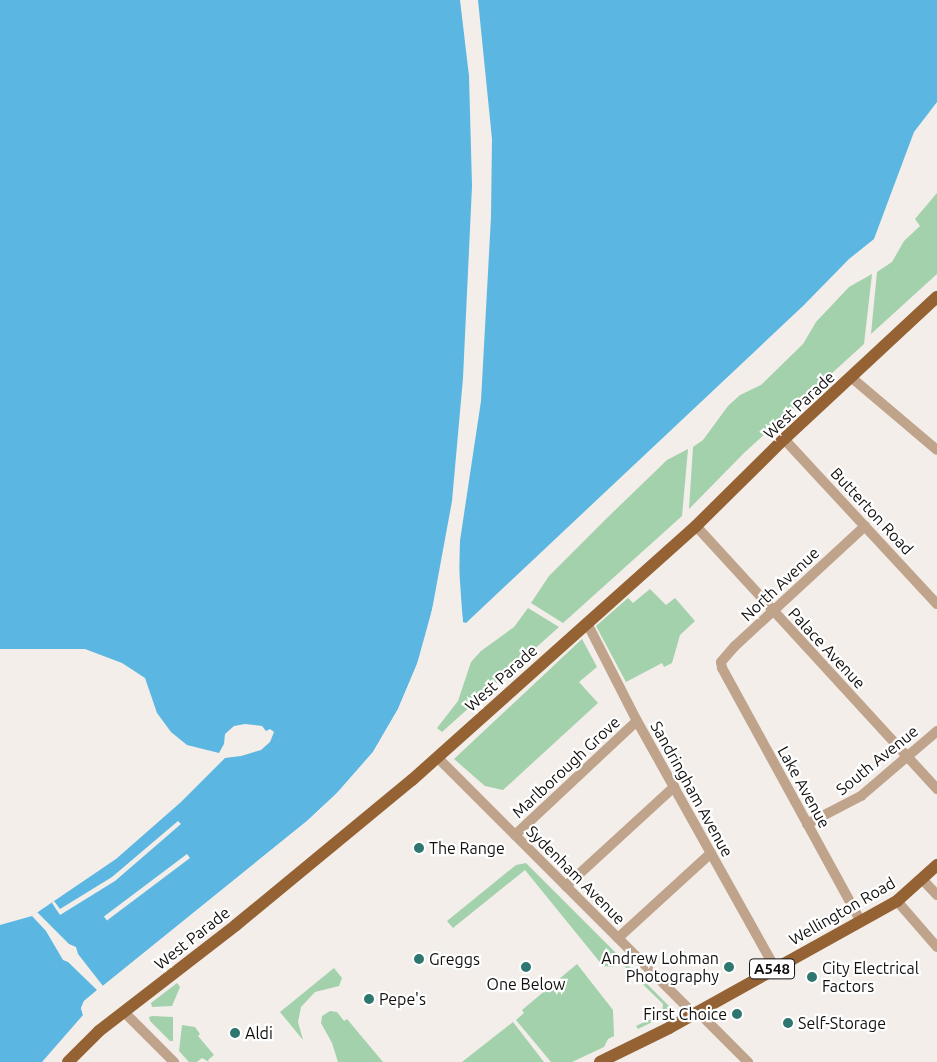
<!DOCTYPE html>
<html>
<head>
<meta charset="utf-8">
<style>
  body { margin:0 }
  #map { position:relative; width:937px; height:1062px; overflow:hidden; background:#f3eee9; font-family:Ubuntu,sans-serif }
  div>[style] { position:absolute }
  [style*='--x'] { left:calc(var(--x)*1px); top:calc(var(--y)*1px); width:calc(var(--w)*1px); rotate:calc(var(--a)*1deg) }
  .green>* { inset:0; background:#a2d1ac }
  .water>* { inset:0; background:#5bb7e1 }
  .pier>* { inset:0; background:#f3eee9; transform-origin:0 0 }
  .minor>* { height:10px; margin:-5px; padding:0 5px; transform-origin:5px; border-radius:5px; background:#c0a38b }
  .major>* { height:12px; margin:-6px; padding:0 6px; transform-origin:6px; border-radius:6px; background:#956234 }
  .dots>* { width:14px; height:14px; translate:-50% -50%; box-sizing:border-box; border:2px solid #fff; border-radius:50% }
  span { translate:-50% -50%; white-space:nowrap; text-align:center; line-height:1.15; -webkit-text-stroke:4.5px #fff; paint-order:stroke }
  .shield-label span { padding:1px 4px; background:#fff; border:1px solid; border-radius:4px; -webkit-text-stroke-width:0 }
  .shield-label { font-size:15px; color:#12100f; font-weight:700 }
  .street-label { font-size:16px; color:#12100f }
  .poi-label { font-size:16px; color:#12100f }
  .left { translate:0 -50%; text-align:left }
  .right { translate:-100% -50%; text-align:right }
</style>
</head>
<body>
<div id="map">
  <div class="green">
    <div style="clip-path:polygon(937px 193px,937px 274px,871px 334px,877px 272px,892px 262px,904px 241px,920px 226px,915px 219px)"></div>
    <div style="clip-path:polygon(872px 274px,864px 344px,744px 453px,689px 509px,693px 447px,703px 440px,728px 406px,740px 395px,761px 385px,803px 344px,816px 322px,849px 287px)"></div>
    <div style="clip-path:polygon(688px 449px,682px 516px,563px 623px,531px 603px,549px 576px,608px 517px,667px 460px)"></div>
    <div style="clip-path:polygon(650px 589px,666px 605px,675px 598px,695px 621px,680px 635px,672px 663px,664px 667px,662px 663px,626px 682px,596px 626px,628px 598px,633px 603px)"></div>
    <div style="clip-path:polygon(528px 608px,559px 627px,442px 732px,437px 728px,458px 701px,471px 662px,481px 651px,514px 627px)"></div>
    <div style="clip-path:polygon(582px 639px,597px 667px,579px 682px,598px 703px,503px 790px,485px 786px,454px 759px)"></div>
    <div style="clip-path:polygon(526px 863px,670px 1007px,671px 1013px,638px 1029px,636px 1026px,662px 1014px,663px 1004px,620px 962px,614px 967px,603px 966px,525px 870px,453px 928px,447px 921px,516px 865px)"></div>
    <div style="clip-path:polygon(577px 964px,613px 1010px,614px 1036px,608px 1039px,604px 1047px,572px 1062px,551px 1062px,516px 1020px,524px 1013px,522px 1010px)"></div>
    <div style="clip-path:polygon(334px 968px,342px 978px,339px 986px,315px 992px,301px 1007px,298px 1022px,303px 1040px,280px 1012px)"></div>
    <div style="clip-path:polygon(177px 983px,180px 987px,172px 1006px,152px 1007px,151px 1003px)"></div>
    <div style="clip-path:polygon(330px 1011px,337px 1012px,344px 1021px,347px 1019px,383px 1062px,338px 1062px,332px 1043px,321px 1023px,322px 1016px)"></div>
    <div style="clip-path:polygon(152px 1016px,173px 1017px,173px 1041px,170px 1041px,150px 1021px,149px 1017px)"></div>
    <div style="clip-path:polygon(513px 1022px,544px 1062px,462px 1062px)"></div>
    <div style="clip-path:polygon(182px 1025px,195px 1027px,200px 1034px,198px 1036px,214px 1055px,208px 1060px,209px 1062px,202px 1058px,197px 1062px,189px 1062px,179px 1051px)"></div>
  </div>
  <div class="water">
    <div style="clip-path:polygon(0 0,937px 0,937px 102px,914px 132px,874px 239px,849px 259px,804px 305px,466px 623px,463px 622px,459px 591px,460px 534px,454px 530px,417px 664px,398px 709px,373px 752px,337px 793px,307px 821px,84px 1001px,81px 1008px,83px 1015px,42px 1062px,0 1062px,0 925px,32px 916px,116px 859px,181px 802px,225px 758px,241px 756px,261px 750px,270px 742px,274px 732px,270px 729px,266px 731px,262px 726px,245px 724px,234px 726px,225px 734px,224px 744px,219px 753px,187px 745px,171px 732px,157px 713px,145px 678px,122px 663px,85px 649px,0 649px)"></div>
  </div>
  <div class="pier">
    <div style="clip-path:polygon(460px 0,478px 0,492px 139px,491px 217px,481px 401px,458px 554px,463px 624px,457px 591px,457px 535px,455px 534px,429px 637px,420px 665px,401px 710px,375px 753px,338px 795px,308px 823px,86px 1002px,83px 1015px,81px 1008px,84px 1001px,97px 990px,68px 962px,63px 960px,46px 931px,32px 916px,37px 912px,69px 944px,76px 947px,78px 954px,103px 986px,307px 821px,337px 793px,373px 752px,398px 709px,417px 664px,427px 637px,452px 501px,463px 378px,472px 186px,469px 76px)"></div>
    <div style="clip-path:polygon(178px 821px,181px 824px,115px 881px,60px 915px,52px 903px,54px 901px,60px 909px,112px 877px)"></div>
    <div style="left:187px;top:854px;width:5px;height:104px;rotate:53deg"></div>
  </div>
  <div class="minor">
    <div style="--x:852;--y:378;--w:111;--a:40.3"></div>
    <div style="--x:784;--y:439;--w:225;--a:47.2"></div>
    <div style="--x:696;--y:526;--w:357;--a:47.5"></div>
    <div style="--x:587;--y:623;--w:110;--a:63"></div>
    <div style="--x:637;--y:721;--w:283;--a:60.8"></div>
    <div style="--x:437;--y:757;--w:363;--a:45"></div>
    <div style="--x:807;--y:824;--w:61;--a:-27.4"></div>
    <div style="--x:861;--y:796;--w:100;--a:-40.5"></div>
    <div style="--x:515;--y:835;--w:167;--a:-43.1"></div>
    <div style="--x:922;--y:879;--w:22;--a:47"></div>
    <div style="--x:566;--y:886;--w:147;--a:-42.5"></div>
    <div style="--x:897;--y:901;--w:61;--a:49"></div>
    <div style="--x:860;--y:920;--w:287;--a:-118.7"></div>
    <div style="--x:722;--y:668;--w:6;--a:-99"></div>
    <div style="--x:721;--y:662;--w:21;--a:-49"></div>
    <div style="--x:735;--y:646;--w:177;--a:-42.7"></div>
    <div style="--x:618;--y:938;--w:126;--a:-42.4"></div>
    <div style="--x:124;--y:1012;--w:71;--a:45"></div>
    <div style="--x:698;--y:1012;--w:71;--a:45"></div>
  </div>
  <div class="major">
    <div style="--x:68;--y:1062;--w:44;--a:-45"></div>
    <div style="--x:99;--y:1031;--w:173;--a:-37.7"></div>
    <div style="--x:236;--y:925;--w:228;--a:-39.5"></div>
    <div style="--x:412;--y:780;--w:381;--a:-41.8"></div>
    <div style="--x:696;--y:526;--w:124;--a:-44.7"></div>
    <div style="--x:784;--y:439;--w:209;--a:-42.9"></div>
    <div style="--x:600;--y:1062;--w:77;--a:-26.2"></div>
    <div style="--x:669;--y:1028;--w:261;--a:-29.1"></div>
    <div style="--x:897;--y:901;--w:54;--a:-42"></div>
  </div>
  <div class="dots">
    <div style="left:419px;top:848px;background:#2e7670"></div>
    <div style="left:419px;top:959px;background:#2e7670"></div>
    <div style="left:526px;top:967px;background:#2e7670"></div>
    <div style="left:729px;top:967px;background:#2e7670"></div>
    <div style="left:812px;top:977px;background:#2e7670"></div>
    <div style="left:369px;top:999px;background:#2e7670"></div>
    <div style="left:737px;top:1014px;background:#2e7670"></div>
    <div style="left:788px;top:1023px;background:#2e7670"></div>
    <div style="left:235px;top:1033px;background:#2e7670"></div>
  </div>
  <div class="shield-label">
    <span style="left:772px;top:969px">A548</span>
  </div>
  <div class="street-label">
    <span style="left:799px;top:405px;rotate:-43deg">West Parade</span>
    <span style="left:872px;top:511px;rotate:47deg">Butterton Road</span>
    <span style="left:780px;top:584px;rotate:-43deg">North Avenue</span>
    <span style="left:827px;top:648px;rotate:47deg">Palace Avenue</span>
    <span style="left:501px;top:678px;rotate:-42deg">West Parade</span>
    <span style="left:877px;top:760px;rotate:-39deg">South Avenue</span>
    <span style="left:566px;top:767px;rotate:-43deg">Marlborough Grove</span>
    <span style="left:804px;top:787px;rotate:61deg">Lake Avenue</span>
    <span style="left:692px;top:789px;rotate:61deg">Sandringham Avenue</span>
    <span style="left:576px;top:875px;rotate:45deg">Sydenham Avenue</span>
    <span style="left:842px;top:911px;rotate:-30deg">Wellington Road</span>
    <span style="left:192px;top:938px;rotate:-38deg">West Parade</span>
  </div>
  <div class="poi-label">
    <span class="left" style="left:429px;top:848px">The Range</span>
    <span class="right" style="left:719px;top:967px">Andrew Lohman<br>Photography</span>
    <span class="left" style="left:429px;top:959px">Greggs</span>
    <span class="left" style="left:822px;top:977px">City Electrical<br>Factors</span>
    <span style="left:526px;top:984px">One Below</span>
    <span class="left" style="left:379px;top:999px">Pepe's</span>
    <span class="right" style="left:727px;top:1014px">First Choice</span>
    <span class="left" style="left:798px;top:1023px">Self-Storage</span>
    <span class="left" style="left:245px;top:1033px">Aldi</span>
  </div>
</div>
</body>
</html>
